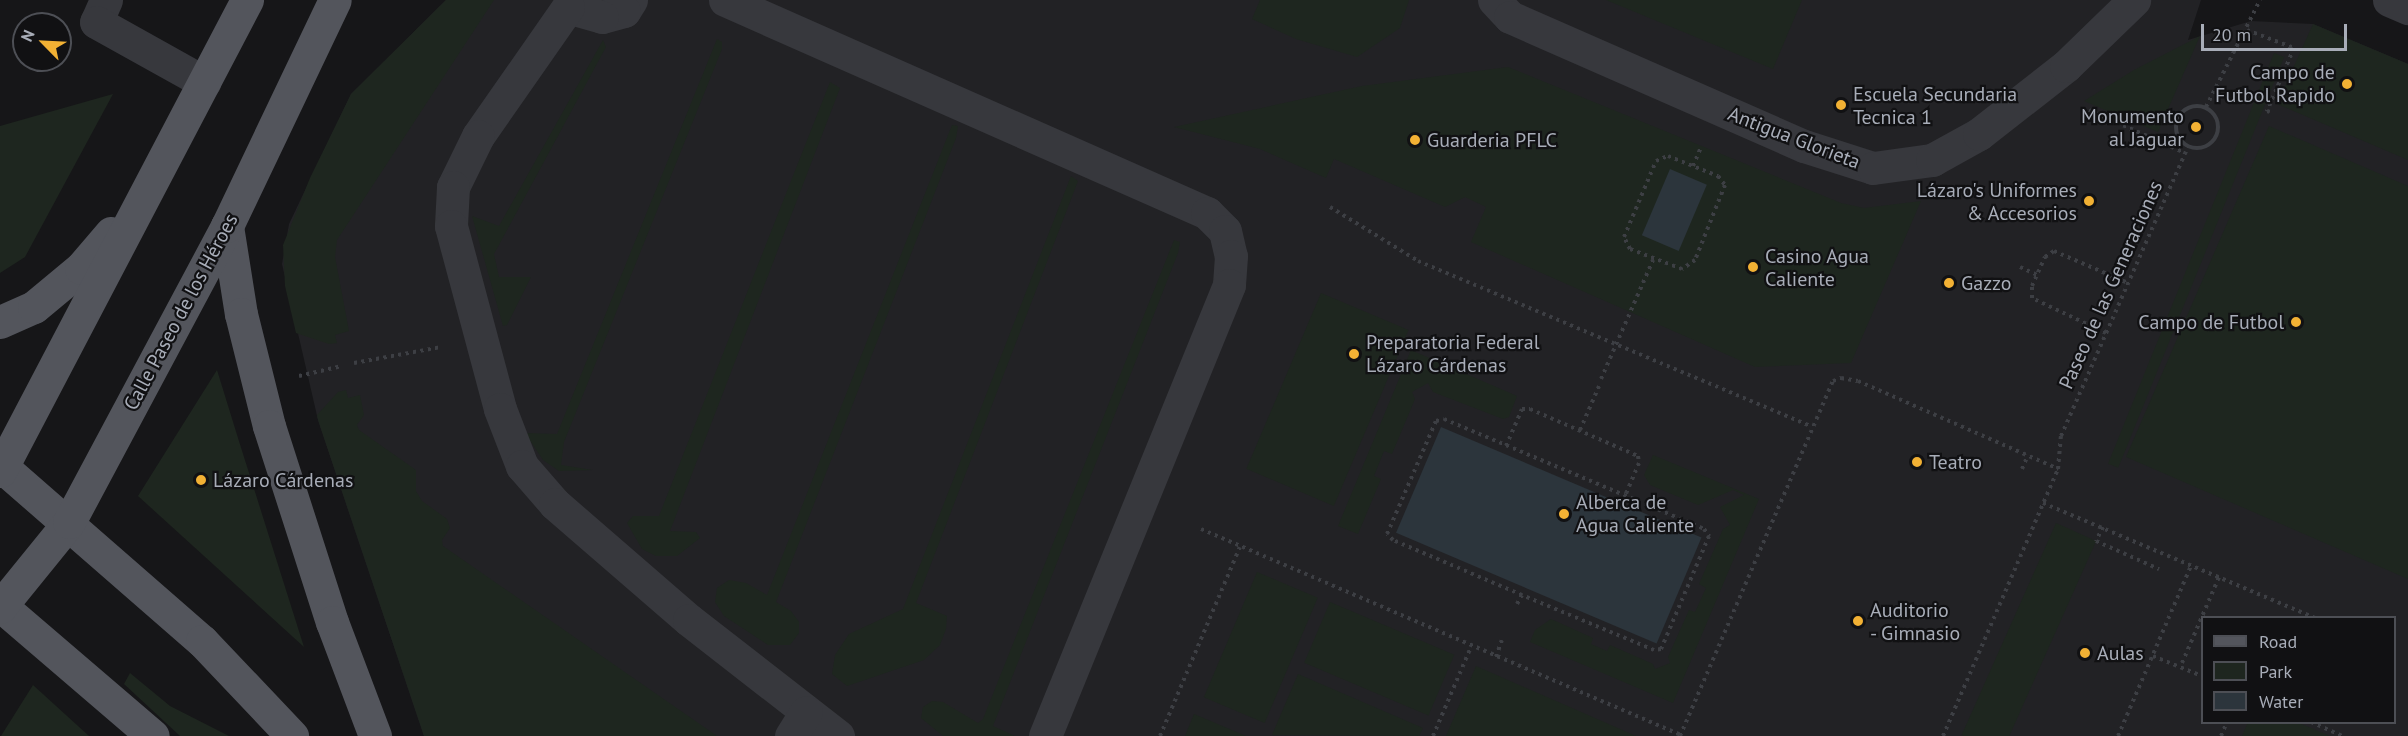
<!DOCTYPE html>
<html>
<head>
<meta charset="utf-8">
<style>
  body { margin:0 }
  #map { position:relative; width:2408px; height:736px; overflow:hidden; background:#161618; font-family:"PT Sans",sans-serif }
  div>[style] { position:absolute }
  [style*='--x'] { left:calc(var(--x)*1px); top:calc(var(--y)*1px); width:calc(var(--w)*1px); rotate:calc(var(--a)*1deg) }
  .built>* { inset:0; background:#222225 }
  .green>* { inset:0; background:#1e261f; transform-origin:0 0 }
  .water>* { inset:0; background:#2c353c; transform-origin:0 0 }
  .path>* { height:4px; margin-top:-2px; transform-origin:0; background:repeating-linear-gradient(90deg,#3d3f44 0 3px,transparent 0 7.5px) }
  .path>.ring { margin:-2px; padding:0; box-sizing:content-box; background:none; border:4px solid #3d3f44; border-radius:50% }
  .minor>* { height:33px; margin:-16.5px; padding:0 16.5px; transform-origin:16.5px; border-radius:16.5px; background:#37383d }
  .major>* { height:33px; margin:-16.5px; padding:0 16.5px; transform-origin:16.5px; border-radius:16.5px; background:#53555c }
  .dots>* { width:16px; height:16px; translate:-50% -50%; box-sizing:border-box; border:3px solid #111113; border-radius:50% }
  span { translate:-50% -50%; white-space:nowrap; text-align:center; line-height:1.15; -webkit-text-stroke:4.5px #111113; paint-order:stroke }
  .poi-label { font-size:20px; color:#a8adb8 }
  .right { translate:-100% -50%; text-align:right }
  .left { translate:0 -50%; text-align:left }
  .street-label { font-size:20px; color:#a8adb8 }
  .legend { position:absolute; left:2201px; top:616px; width:195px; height:108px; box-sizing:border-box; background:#111113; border:2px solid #4d4f55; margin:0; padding:8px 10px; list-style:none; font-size:18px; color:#a8adb8 }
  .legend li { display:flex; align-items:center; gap:12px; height:30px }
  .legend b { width:30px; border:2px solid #4d4f55 }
  .north { position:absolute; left:12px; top:12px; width:60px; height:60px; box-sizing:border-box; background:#111113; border:2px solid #4d4f55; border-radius:50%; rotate:294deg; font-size:16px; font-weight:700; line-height:24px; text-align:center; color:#a8adb8 }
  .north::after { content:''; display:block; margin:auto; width:21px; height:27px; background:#f2b134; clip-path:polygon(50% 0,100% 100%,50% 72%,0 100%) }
  .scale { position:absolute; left:2201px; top:24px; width:146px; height:27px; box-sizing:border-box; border:3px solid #a8adb8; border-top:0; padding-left:8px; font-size:18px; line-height:21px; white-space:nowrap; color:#a8adb8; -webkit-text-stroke:4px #111113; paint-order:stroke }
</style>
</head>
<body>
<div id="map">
  <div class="built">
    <div style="clip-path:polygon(evenodd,446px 0,2201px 0,2188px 40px,2251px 21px,2313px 24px,2408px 64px,2408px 736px,424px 736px,318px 420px,282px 264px,289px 224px,351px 94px,446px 0,2202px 618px,2394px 618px,2394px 722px,2202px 722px,2202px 618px)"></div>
  </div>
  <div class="green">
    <div style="clip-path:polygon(446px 0,494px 0,337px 240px,335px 257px,349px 331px,335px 335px,337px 343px,329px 344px,296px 333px,285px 286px,283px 245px,310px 178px,351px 94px)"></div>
    <div style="clip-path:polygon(1260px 0,1409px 0,1400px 28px,1357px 57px,1296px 39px,1252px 19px)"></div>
    <div style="clip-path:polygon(1606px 0,1802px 0,1773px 69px)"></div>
    <div style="clip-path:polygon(2313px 24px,2408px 64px,2408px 160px,2277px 104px)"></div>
    <div style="clip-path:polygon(2200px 36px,2158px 132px,2084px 101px,2134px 70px)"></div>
    <div style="clip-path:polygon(717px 39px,722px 42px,722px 49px,564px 442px,561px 465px,593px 470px,559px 471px,543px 460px,525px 433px,557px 434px)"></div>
    <div style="clip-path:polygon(603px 40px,606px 47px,494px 254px,499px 277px,531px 277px,507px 325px,503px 326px,472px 216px,499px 226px)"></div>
    <div style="left:2274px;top:53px;width:11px;height:443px;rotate:22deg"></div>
    <div style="clip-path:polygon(1508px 67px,1841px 203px,1864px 208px,1921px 201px,1851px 363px,1755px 367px,1471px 242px,1486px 207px,1465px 197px,1445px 207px,1334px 159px,1326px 178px,1260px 149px,1174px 127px,1362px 86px)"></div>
    <div style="clip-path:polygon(830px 82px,840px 88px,670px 531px,696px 532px,700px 538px,677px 556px,656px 556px,642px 549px,627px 523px,633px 516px,659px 516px)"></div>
    <div style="clip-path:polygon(113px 94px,25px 257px,0 273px,0 126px)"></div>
    <div style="clip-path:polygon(952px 125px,958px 126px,956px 138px,776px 602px,791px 611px,799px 622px,799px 633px,790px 645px,768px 645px,724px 616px,715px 602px,717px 588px,729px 580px,746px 583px,767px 595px)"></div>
    <div style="clip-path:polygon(2269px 126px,2408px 186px,2408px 579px,2126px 457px)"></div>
    <div style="clip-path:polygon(1071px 176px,1078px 181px,916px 603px,947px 616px,946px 629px,940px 645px,924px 660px,847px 686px,832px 674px,835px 655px,849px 634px,903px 609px)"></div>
    <div style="clip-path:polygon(1174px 240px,1180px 242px,1178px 253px,993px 726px,1015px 736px,943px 736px,921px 718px,923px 707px,932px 701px,943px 702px,978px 723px,983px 719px)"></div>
    <div style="left:1321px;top:293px;width:95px;height:191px;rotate:23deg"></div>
    <div style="clip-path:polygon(1411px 350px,1517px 396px,1509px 417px,1503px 419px,1433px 392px,1428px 383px,1412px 392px,1415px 399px,1392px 454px,1384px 451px,1374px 476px,1381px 479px,1358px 534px,1338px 526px)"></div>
    <div style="clip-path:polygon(217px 370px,238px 438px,304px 647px,138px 496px)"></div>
    <div style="clip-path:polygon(346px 390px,348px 398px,360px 395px,364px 415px,357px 425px,359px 430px,416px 470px,416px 491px,422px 501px,447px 519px,450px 528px,442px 540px,443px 546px,717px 736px,424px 736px,318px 420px,317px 415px,338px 392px)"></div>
    <div style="clip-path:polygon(1653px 455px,1759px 499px,1673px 703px,1530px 642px,1535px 630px,1551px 619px,1593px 638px,1591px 644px,1607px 651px,1610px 645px,1653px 664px,1655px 669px,1670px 663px,1668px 657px,1689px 610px,1695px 612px,1706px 588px,1699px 584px,1723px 529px,1730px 525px,1720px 507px,1744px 495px,1733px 490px,1698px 505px,1650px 485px,1644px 475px)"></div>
    <div style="left:2056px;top:523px;width:44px;height:232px;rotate:24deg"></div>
    <div style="left:1257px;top:572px;width:66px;height:136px;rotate:23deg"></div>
    <div style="left:1330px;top:602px;width:135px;height:66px;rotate:23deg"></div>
    <div style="clip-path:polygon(1476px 666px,1636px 736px,1446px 736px)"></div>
    <div style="clip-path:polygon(130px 673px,170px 706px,229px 736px,180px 736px,124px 684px)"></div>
    <div style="clip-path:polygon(1298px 674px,1423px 728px,1419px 736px,1272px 735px)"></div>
    <div style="clip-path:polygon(33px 685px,89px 736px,1px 736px)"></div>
    <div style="clip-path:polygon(1194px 714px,1246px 736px,1185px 736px)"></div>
    <div style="clip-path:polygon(2248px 722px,2299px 723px,2330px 736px,2242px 736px)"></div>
  </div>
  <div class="water">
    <div style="left:1670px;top:169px;width:40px;height:72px;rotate:23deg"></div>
    <div style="left:1441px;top:427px;width:283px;height:115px;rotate:23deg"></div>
  </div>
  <div class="path">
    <div style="--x:2247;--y:30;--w:50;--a:21"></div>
    <div style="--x:2294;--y:48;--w:69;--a:113.2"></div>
    <div style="--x:2267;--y:111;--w:3;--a:18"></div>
    <div class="ring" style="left:2176px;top:106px;width:38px;height:38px"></div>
    <div style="--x:2206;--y:107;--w:120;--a:-63.2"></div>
    <div style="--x:2089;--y:110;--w:105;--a:24.1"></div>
    <div style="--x:1668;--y:156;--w:54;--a:21.8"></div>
    <div style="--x:1718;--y:176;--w:11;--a:52"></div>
    <div style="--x:1725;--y:185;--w:81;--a:111.8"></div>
    <div style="--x:1695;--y:260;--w:16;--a:145"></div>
    <div style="--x:1682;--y:269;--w:56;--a:-159"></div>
    <div style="--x:1630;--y:249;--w:13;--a:-117"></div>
    <div style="--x:1624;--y:237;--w:82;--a:-67.2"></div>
    <div style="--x:1656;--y:161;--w:13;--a:-23"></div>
    <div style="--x:1693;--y:166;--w:21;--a:-67"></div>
    <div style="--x:1330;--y:207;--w:103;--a:31.5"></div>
    <div style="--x:1418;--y:261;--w:426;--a:22.8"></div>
    <div style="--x:2020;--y:267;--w:19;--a:25"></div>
    <div style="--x:2106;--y:333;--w:82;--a:-154.7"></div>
    <div style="--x:2032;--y:298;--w:12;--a:-90"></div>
    <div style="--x:2032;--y:286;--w:32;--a:-66"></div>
    <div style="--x:2045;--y:257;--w:11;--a:-34"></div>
    <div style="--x:2054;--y:251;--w:81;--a:23.4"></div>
    <div style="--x:354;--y:363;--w:88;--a:-10.4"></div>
    <div style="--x:299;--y:376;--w:44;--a:-13.1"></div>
    <div style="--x:1601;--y:379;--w:130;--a:-66.4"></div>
    <div style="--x:1580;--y:430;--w:48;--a:-66.6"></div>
    <div style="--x:1506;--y:446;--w:40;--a:-66.6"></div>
    <div style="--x:1522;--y:409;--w:8;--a:0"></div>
    <div style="--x:1530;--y:409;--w:118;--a:23.5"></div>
    <div style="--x:1638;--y:456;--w:7;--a:82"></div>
    <div style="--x:1639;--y:463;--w:36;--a:113"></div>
    <div style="--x:2022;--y:469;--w:15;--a:-67"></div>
    <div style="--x:2043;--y:503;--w:295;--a:22.9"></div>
    <div style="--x:2103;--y:527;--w:16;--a:117"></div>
    <div style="--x:2096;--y:541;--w:69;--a:24"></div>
    <div style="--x:1201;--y:529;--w:522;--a:23.23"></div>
    <div style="--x:1517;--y:604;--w:10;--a:-61"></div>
    <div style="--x:1522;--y:595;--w:140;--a:-156.9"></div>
    <div style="--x:1393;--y:540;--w:8;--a:-135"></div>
    <div style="--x:1387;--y:534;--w:123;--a:-66.6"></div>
    <div style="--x:1436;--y:421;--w:8;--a:-14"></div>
    <div style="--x:1444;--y:419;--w:282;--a:22.9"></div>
    <div style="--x:1704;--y:529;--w:9;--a:54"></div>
    <div style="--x:1709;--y:536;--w:123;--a:113"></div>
    <div style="--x:1661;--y:649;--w:7;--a:172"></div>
    <div style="--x:1654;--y:650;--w:143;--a:-157.4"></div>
    <div style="--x:2153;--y:656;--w:53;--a:22.2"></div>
    <div style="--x:1496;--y:657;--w:18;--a:-71"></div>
    <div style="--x:2182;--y:663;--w:94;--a:-66.7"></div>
    <div style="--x:2311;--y:722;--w:35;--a:24"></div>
    <div style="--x:1160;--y:736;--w:205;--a:-67.1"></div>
    <div style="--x:1433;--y:736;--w:97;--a:-66.9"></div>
    <div style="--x:1680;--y:736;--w:387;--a:-66.7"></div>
    <div style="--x:1833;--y:381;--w:9;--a:-21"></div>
    <div style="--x:1841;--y:378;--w:17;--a:10"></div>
    <div style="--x:1858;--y:381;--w:219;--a:23.7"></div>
    <div style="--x:1943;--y:736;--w:291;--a:-66.7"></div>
    <div style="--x:2058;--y:469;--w:33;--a:-85"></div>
    <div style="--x:2061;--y:436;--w:317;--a:-66.3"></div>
    <div style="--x:2118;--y:736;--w:185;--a:-66.8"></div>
    <div style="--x:2221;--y:736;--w:15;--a:-67"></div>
  </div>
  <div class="minor">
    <div style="--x:106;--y:0;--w:24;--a:114"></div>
    <div style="--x:96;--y:22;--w:124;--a:29.1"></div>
    <div style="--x:631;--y:0;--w:13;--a:122"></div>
    <div style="--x:624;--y:11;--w:23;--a:165"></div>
    <div style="--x:602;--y:17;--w:35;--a:-164"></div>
    <div style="--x:568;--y:7;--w:157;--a:124.9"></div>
    <div style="--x:478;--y:136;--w:57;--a:116.1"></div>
    <div style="--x:453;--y:187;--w:39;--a:93"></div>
    <div style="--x:451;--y:226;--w:189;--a:75"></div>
    <div style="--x:500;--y:409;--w:61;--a:68.9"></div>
    <div style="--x:522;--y:466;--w:50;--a:49"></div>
    <div style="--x:555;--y:504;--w:177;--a:40.9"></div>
    <div style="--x:689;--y:620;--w:189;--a:37.9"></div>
    <div style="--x:725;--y:0;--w:527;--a:23.84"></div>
    <div style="--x:1207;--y:213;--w:25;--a:45"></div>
    <div style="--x:1225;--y:231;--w:26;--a:77"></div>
    <div style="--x:1231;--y:256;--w:29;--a:94"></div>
    <div style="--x:1229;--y:285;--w:487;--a:112.2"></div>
    <div style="--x:1494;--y:0;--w:23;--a:47"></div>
    <div style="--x:1510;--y:17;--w:321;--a:23.7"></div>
    <div style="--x:1804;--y:146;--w:72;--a:17.7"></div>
    <div style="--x:1873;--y:168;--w:60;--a:-7.7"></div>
    <div style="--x:1932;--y:160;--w:54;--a:-29"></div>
    <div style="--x:1979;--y:134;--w:110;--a:-38"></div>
    <div style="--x:2066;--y:66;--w:95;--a:-44.1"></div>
    <div style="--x:2389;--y:0;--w:21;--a:23"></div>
    <div style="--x:791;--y:736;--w:28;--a:-58"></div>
  </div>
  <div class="major">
    <div style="--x:227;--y:226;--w:89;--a:81"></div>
    <div style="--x:241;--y:314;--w:115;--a:76"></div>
    <div style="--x:269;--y:426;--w:206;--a:72.2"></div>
    <div style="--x:332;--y:622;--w:122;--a:69.3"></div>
    <div style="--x:0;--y:322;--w:37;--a:-24"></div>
    <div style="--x:34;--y:307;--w:61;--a:-39.7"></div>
    <div style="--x:81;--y:268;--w:46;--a:-49.4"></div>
    <div style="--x:0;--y:465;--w:268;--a:41.1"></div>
    <div style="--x:202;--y:641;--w:131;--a:46.5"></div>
    <div style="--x:0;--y:471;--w:532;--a:-62.33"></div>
    <div style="--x:0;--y:605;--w:201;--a:40.6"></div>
    <div style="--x:0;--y:607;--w:109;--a:-50.9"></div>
    <div style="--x:69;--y:522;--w:336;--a:-61.9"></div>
    <div style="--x:227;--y:226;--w:250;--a:-64.5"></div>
  </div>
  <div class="dots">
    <div style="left:2347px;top:84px;background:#f2b134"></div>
    <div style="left:1841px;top:105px;background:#f2b134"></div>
    <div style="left:2196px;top:127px;background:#f2b134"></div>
    <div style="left:1415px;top:140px;background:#f2b134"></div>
    <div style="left:2089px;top:201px;background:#f2b134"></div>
    <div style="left:1753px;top:267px;background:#f2b134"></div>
    <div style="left:1949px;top:283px;background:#f2b134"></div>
    <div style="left:2296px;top:322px;background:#f2b134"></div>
    <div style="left:1354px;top:354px;background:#f2b134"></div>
    <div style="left:1917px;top:462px;background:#f2b134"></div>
    <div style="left:201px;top:480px;background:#f2b134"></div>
    <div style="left:1564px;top:514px;background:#f2b134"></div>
    <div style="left:1858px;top:621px;background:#f2b134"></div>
    <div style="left:2085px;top:653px;background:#f2b134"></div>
  </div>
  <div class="poi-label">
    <span class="right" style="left:2335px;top:84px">Campo de<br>Futbol Rapido</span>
    <span class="left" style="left:1853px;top:106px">Escuela Secundaria<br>Tecnica 1</span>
    <span class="right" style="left:2184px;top:128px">Monumento<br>al Jaguar</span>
    <span class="left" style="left:1427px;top:140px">Guarderia PFLC</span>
    <span class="right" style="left:2077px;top:202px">Lázaro's Uniformes<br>&amp; Accesorios</span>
    <span class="left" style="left:1765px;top:268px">Casino Agua<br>Caliente</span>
    <span class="left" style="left:1961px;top:283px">Gazzo</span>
    <span class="right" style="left:2284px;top:322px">Campo de Futbol</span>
    <span class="left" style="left:1366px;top:354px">Preparatoria Federal<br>Lázaro Cárdenas</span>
    <span class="left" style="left:1929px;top:462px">Teatro</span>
    <span class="left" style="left:213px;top:480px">Lázaro Cárdenas</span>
    <span class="left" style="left:1576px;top:514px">Alberca de<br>Agua Caliente</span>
    <span class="left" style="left:1870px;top:622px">Auditorio<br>- Gimnasio</span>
    <span class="left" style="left:2097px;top:653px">Aulas</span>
  </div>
  <div class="street-label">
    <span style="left:1794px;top:138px;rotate:21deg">Antigua Glorieta</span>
    <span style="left:2111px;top:285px;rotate:-66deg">Paseo de las Generaciones</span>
    <span style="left:181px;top:312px;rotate:-62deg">Calle Paseo de los Héroes</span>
  </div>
  <ul class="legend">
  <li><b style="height:8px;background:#53555c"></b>Road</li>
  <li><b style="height:16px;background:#1e261f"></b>Park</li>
  <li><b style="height:16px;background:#2c353c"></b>Water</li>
  </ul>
  <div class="north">N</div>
  <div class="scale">20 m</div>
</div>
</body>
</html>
